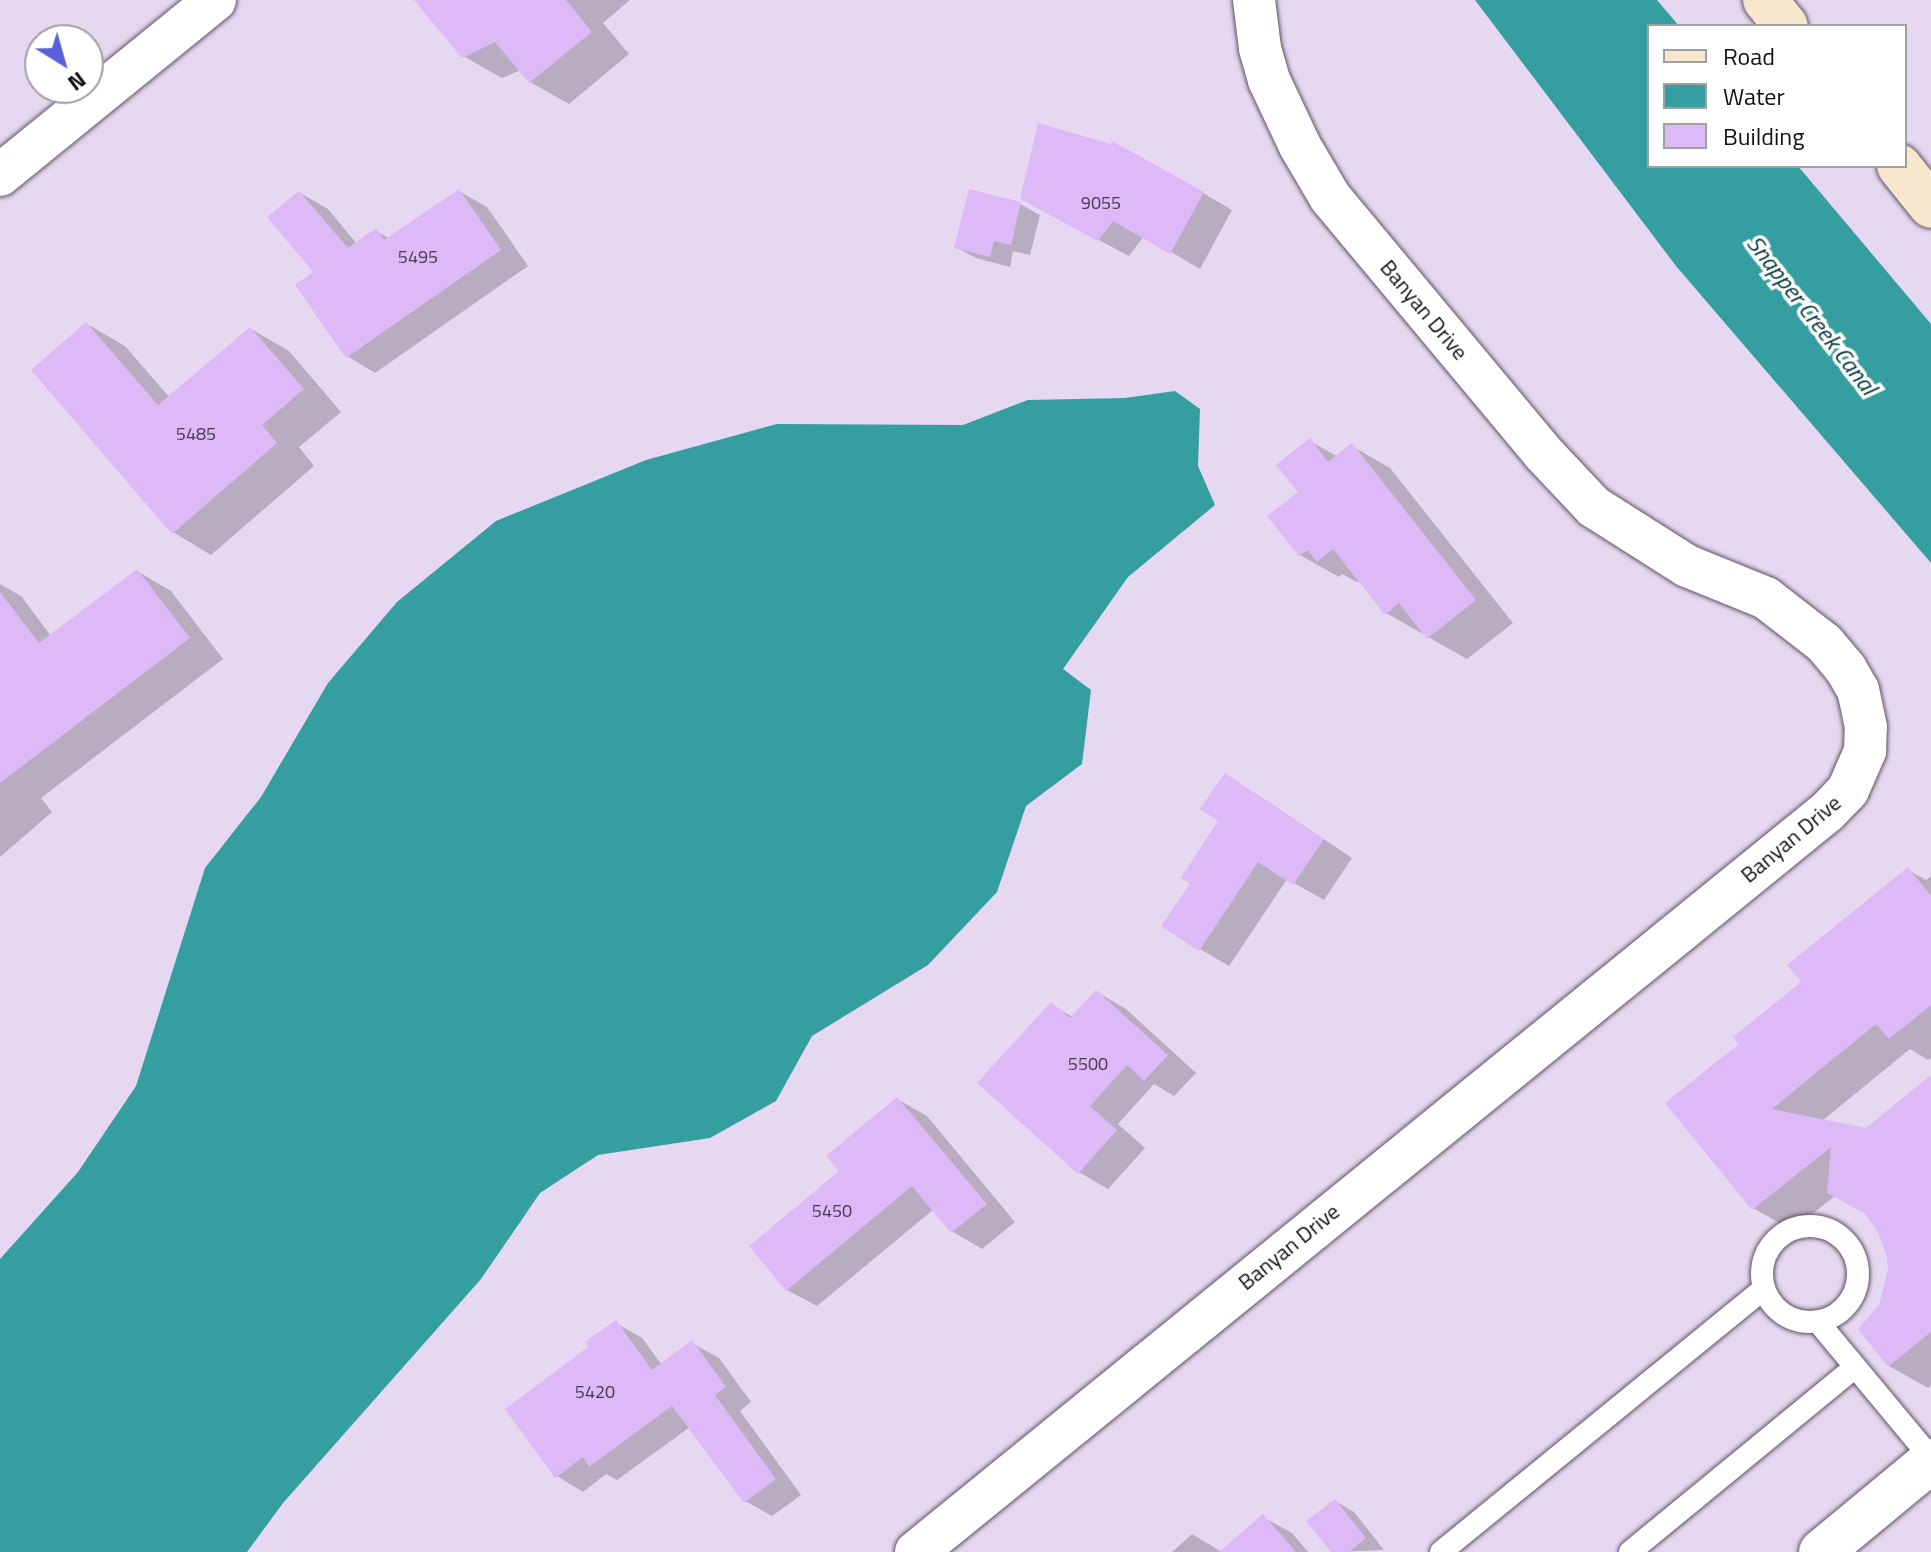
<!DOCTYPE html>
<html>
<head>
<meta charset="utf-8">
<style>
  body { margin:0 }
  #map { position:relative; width:1931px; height:1552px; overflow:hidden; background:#e6d8f0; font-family:"Titillium Web",sans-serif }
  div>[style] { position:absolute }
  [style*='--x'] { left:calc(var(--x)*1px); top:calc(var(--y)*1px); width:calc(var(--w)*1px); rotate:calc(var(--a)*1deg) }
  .water>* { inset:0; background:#359ea0 }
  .shadow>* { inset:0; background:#0003 }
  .building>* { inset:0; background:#ddb9f7 }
  .roads { filter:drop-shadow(0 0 2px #5e5266) drop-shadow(0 0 2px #5e5266) }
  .service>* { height:22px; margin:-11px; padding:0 11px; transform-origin:11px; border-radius:11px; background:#fff }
  .service>.ring { margin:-11px; padding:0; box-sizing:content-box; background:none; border:22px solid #fff; border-radius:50% }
  .minor>* { height:42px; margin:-21px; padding:0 21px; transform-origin:21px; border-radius:21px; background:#fff }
  .tertiary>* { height:44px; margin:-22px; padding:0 22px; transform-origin:22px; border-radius:22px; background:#fff }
  .secondary>* { height:44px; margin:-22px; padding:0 22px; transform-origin:22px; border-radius:22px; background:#f8e7cc }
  span { translate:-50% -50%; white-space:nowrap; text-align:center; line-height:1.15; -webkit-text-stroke:7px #fff; paint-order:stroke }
  .number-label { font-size:18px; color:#463a4f }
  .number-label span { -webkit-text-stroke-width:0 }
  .street-label { font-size:22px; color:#140f17 }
  .water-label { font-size:24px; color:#023536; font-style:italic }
  .legend { position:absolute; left:1647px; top:24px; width:260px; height:144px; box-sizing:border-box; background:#fff; border:2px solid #a19fa2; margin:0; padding:10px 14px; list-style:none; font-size:24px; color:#140f17 }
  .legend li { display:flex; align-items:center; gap:16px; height:40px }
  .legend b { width:40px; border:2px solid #a19fa2 }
  .north { position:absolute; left:24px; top:24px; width:80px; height:80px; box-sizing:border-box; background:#fff; border:2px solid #a19fa2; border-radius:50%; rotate:143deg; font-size:22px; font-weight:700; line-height:32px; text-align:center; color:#140f17 }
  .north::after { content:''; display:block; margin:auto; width:28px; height:36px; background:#5b60d8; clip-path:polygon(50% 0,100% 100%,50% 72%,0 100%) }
</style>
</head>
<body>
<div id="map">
  <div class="water">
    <div style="clip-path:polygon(1475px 0,1657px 0,1679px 26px,1649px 26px,1649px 166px,1798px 166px,1931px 324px,1931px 563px,1676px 266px)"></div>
    <div style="clip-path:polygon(1175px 391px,1200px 409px,1198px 466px,1215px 505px,1128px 577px,1063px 669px,1091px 690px,1082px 764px,1026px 806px,997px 892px,928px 965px,812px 1036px,776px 1101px,710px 1138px,598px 1155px,540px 1193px,481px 1279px,283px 1503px,247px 1552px,0 1552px,0 1259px,78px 1172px,136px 1086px,205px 868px,261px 797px,328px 683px,397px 602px,496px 521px,646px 460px,777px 424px,963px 425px,1028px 400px,1125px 398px)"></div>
  </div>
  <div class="shadow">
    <div style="clip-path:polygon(417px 0,630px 0,603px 23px,629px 54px,569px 104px,530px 82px,521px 70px,502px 78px,463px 56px)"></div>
    <div style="clip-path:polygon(459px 191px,487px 207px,528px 266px,375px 373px,347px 356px,300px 193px,328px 209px,357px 244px,376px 231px,390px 239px)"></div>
    <div style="clip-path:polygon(1203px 193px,1232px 210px,1200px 269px,1144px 236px,1129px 256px,1052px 215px)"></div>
    <div style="clip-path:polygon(1020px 204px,1040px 215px,1030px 255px,1013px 251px,1010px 267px,976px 258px,956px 247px)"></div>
    <div style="clip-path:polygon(87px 324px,125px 346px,170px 398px,251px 329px,289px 351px,341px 412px,299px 447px,314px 466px,211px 555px,173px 532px)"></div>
    <div style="clip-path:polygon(1310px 441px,1338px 457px,1352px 446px,1390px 468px,1513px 623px,1467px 659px,1386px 613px,1360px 580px,1357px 582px,1342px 574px,1339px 577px,1300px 555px,1301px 492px)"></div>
    <div style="clip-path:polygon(137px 571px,171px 591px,223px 659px,41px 798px,52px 812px,0 857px,0 584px,21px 596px,51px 636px)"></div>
    <div style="clip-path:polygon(1255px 793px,1352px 858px,1324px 900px,1287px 879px,1229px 966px,1200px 949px,1193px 883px,1221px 821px)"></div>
    <div style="clip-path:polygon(1908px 870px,1926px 880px,1931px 876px,1931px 1058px,1928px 1060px,1910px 1049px,1822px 1121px,1867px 1130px,1931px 1078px,1931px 1385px,1928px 1388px,1889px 1366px,1880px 1306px,1890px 1270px,1885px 1242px,1867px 1214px,1835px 1196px,1792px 1230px,1753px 1208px,1742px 1044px)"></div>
    <div style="clip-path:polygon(1097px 992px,1126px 1009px,1196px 1073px,1174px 1096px,1154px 1084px,1118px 1124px,1145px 1148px,1108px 1189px,1079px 1172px,1051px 1005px,1073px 1017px)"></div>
    <div style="clip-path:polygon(897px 1099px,927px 1116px,1015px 1222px,982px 1249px,953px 1232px,934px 1209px,817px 1306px,787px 1290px,842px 1171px)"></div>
    <div style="clip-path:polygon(616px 1323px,642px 1338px,662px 1365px,692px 1343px,719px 1358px,751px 1402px,740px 1411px,801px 1495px,772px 1516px,745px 1501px,690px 1427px,617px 1480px,606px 1474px,583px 1492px,557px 1476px,591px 1347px)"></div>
    <div style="clip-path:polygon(1335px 1501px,1354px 1512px,1384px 1550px,1334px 1552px)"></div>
    <div style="clip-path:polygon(1263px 1517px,1292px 1533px,1308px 1552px,1172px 1552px,1192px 1534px,1222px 1552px)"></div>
  </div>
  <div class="building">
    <div style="clip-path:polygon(414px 0,566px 0,592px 32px,529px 83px,495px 42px,462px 58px)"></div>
    <div style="clip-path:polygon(1038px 123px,1111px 144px,1112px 141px,1204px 192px,1170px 254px,1113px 221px,1098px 241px,1020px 199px)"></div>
    <div style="clip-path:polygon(459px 189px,501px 250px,346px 358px,295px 285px,313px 272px,267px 217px,299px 191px,348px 248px,376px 228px,384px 240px)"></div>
    <div style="clip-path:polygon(969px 189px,1021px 202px,1011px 245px,994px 241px,990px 257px,954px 248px)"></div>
    <div style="clip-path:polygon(86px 322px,158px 405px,250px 327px,304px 389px,262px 425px,277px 443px,172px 534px,31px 370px)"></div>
    <div style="clip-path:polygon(1310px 438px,1328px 462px,1352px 443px,1476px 600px,1427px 639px,1399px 603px,1385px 615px,1333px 549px,1317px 562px,1308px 550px,1299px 556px,1267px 516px,1298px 492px,1276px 465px)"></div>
    <div style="clip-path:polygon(137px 569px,190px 638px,0 783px,0 592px,39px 643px)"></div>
    <div style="clip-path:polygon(1225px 773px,1324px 839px,1293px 885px,1258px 862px,1199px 951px,1161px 926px,1190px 884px,1181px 878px,1218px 821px,1200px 809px)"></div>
    <div style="clip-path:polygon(1908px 867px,1931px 896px,1931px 1005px,1889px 1039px,1876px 1024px,1772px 1109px,1866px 1128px,1931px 1075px,1931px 1332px,1888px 1367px,1858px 1329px,1879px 1305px,1888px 1270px,1887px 1257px,1877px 1230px,1864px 1213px,1827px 1193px,1831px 1147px,1752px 1210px,1665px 1103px,1739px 1044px,1733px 1037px,1801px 982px,1787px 965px)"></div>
    <div style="clip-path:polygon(1096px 990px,1168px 1055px,1144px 1081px,1127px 1065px,1090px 1106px,1117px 1130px,1078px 1174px,977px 1083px,1051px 1002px,1070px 1018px)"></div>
    <div style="clip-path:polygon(897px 1097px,987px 1204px,951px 1233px,912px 1186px,786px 1291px,749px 1246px,839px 1171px,826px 1156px)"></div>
    <div style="clip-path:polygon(616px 1320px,652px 1370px,692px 1340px,726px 1387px,715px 1395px,776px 1479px,744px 1503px,672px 1406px,589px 1467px,583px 1457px,555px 1478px,505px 1409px,588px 1347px,585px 1342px)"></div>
    <div style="clip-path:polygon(1335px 1499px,1366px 1538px,1349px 1552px,1331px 1552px,1306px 1521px)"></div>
    <div style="clip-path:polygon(1263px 1514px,1296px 1552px,1219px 1552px)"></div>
  </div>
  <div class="roads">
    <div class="service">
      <div class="ring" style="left:1762px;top:1226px;width:74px;height:74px"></div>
      <div style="--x:1818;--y:1322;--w:177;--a:50.3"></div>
      <div style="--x:1441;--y:1552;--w:417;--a:-39.2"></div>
      <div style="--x:1630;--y:1552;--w:291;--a:-39.4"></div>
    </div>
    <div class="minor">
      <div style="--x:0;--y:175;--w:277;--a:-39.1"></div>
      <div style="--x:916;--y:1552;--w:1174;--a:-39.09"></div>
      <div style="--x:1827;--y:812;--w:30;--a:-46"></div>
      <div style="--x:1848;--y:790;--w:43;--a:-66.4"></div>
      <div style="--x:1865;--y:751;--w:24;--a:-88"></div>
      <div style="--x:1866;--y:727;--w:38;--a:-102"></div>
      <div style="--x:1858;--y:690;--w:24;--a:-120"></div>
      <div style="--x:1846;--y:669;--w:34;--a:-130"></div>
      <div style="--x:1824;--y:643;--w:73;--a:-142.2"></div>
      <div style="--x:1766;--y:598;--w:85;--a:-157.9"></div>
      <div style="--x:1687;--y:566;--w:110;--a:-147.6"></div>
      <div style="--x:1594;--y:507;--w:73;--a:-133.3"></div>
      <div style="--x:1544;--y:454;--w:334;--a:-129.8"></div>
      <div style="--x:1330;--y:197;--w:59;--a:-120.5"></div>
      <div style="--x:1300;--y:146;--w:73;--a:-115.2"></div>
      <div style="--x:1269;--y:80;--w:33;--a:-106"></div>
      <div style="--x:1260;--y:48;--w:48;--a:-97.1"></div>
    </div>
    <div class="tertiary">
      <div style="--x:1821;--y:1552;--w:143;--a:-39.6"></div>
    </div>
    <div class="secondary">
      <div style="--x:1765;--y:0;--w:33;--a:51"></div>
      <div style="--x:1899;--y:166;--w:51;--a:51.3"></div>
    </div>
  </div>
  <div class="number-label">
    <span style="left:1101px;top:203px">9055</span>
    <span style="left:418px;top:257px">5495</span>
    <span style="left:196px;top:434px">5485</span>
    <span style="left:1088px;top:1064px">5500</span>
    <span style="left:832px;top:1211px">5450</span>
    <span style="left:595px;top:1392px">5420</span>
  </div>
  <div class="street-label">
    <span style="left:1424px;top:310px;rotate:50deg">Banyan Drive</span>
    <span style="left:1791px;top:839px;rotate:-40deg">Banyan Drive</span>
    <span style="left:1289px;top:1247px;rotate:-39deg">Banyan Drive</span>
  </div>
  <div class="water-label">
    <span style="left:1812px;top:315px;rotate:52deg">Snapper Creek Canal</span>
  </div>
  <ul class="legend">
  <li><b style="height:10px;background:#f8e7cc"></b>Road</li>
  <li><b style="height:22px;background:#359ea0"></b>Water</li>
  <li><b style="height:22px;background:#ddb9f7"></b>Building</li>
  </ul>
  <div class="north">N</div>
</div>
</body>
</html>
